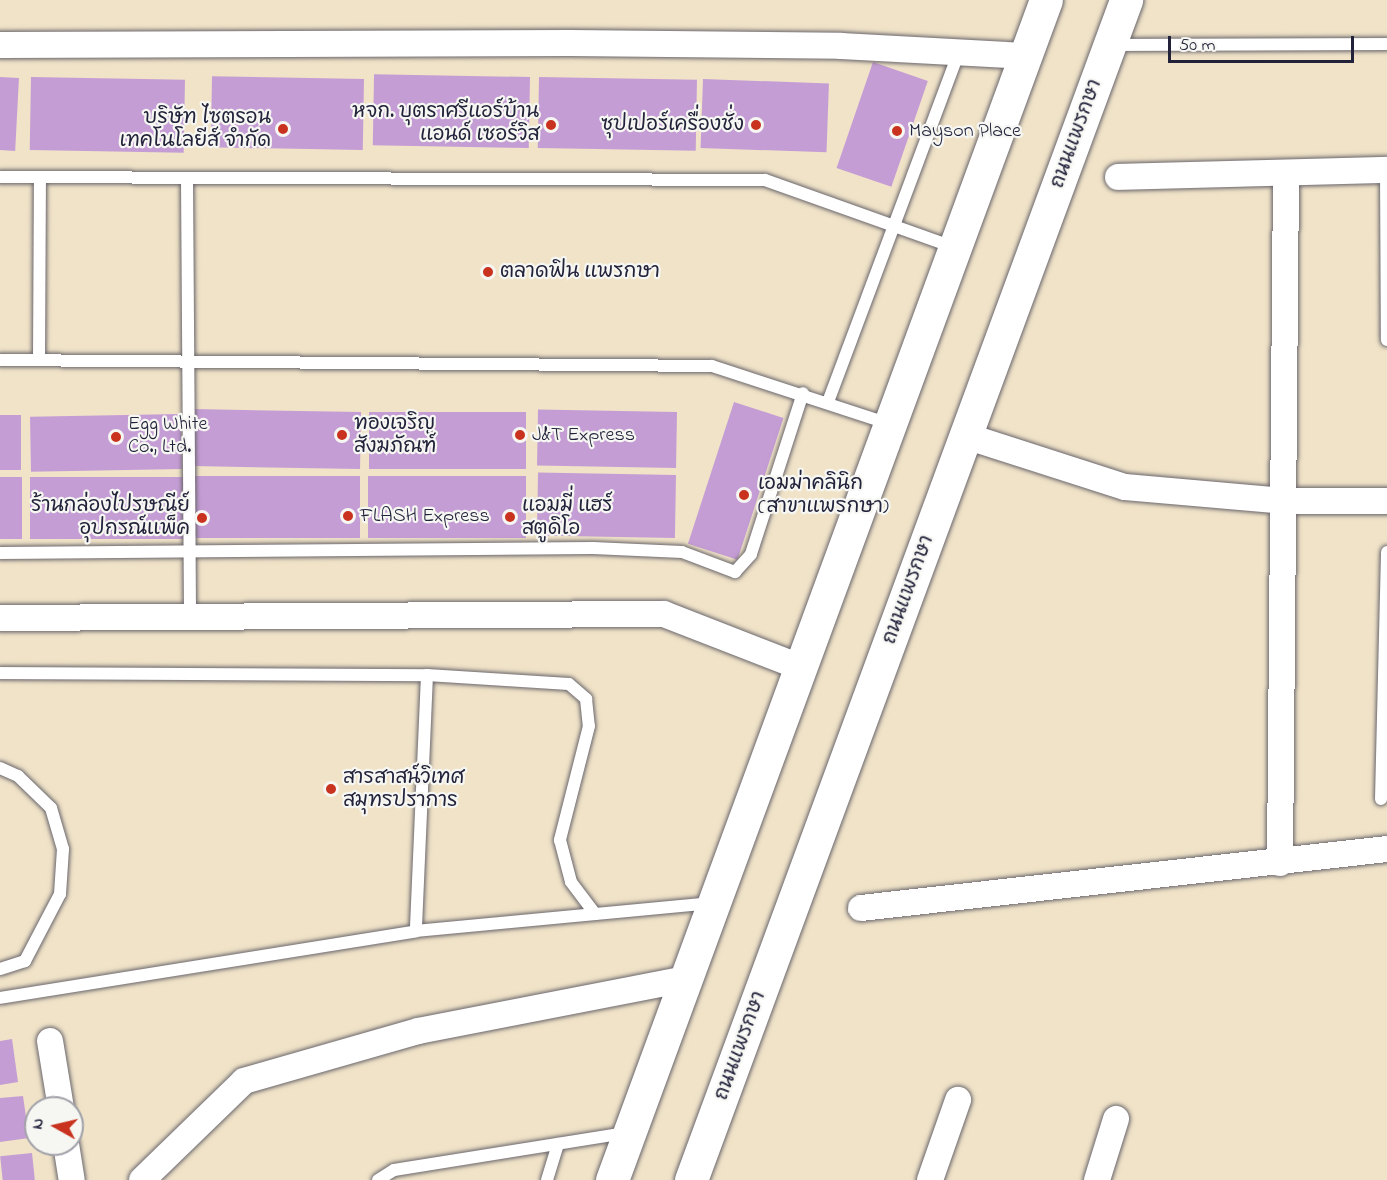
<!DOCTYPE html>
<html>
<head>
<meta charset="utf-8">
<style>
  body { margin:0 }
  #map { position:relative; width:1387px; height:1180px; overflow:hidden; background:#f0e3c8; font-family:"Indie Flower","Playpen Sans Thai",sans-serif }
  div>[style] { position:absolute }
  [style*='--x'] { left:calc(var(--x)*1px); top:calc(var(--y)*1px); width:calc(var(--w)*1px); rotate:calc(var(--a)*1deg) }
  .building>* { inset:0; background:#c59dd5; transform-origin:0 0 }
  .roads { filter:drop-shadow(0 0 2px #6a666c) drop-shadow(0 0 2px #6a666c) }
  .lane>* { height:12px; margin:-6px; padding:0 6px; transform-origin:6px; border-radius:6px; background:#fff }
  .street>* { height:26px; margin:-13px; padding:0 13px; transform-origin:13px; border-radius:13px; background:#fff }
  .secondary>* { height:33px; margin:-16.5px; padding:0 16.5px; transform-origin:16.5px; border-radius:16.5px; background:#fff }
  .dots>* { width:16px; height:16px; translate:-50% -50%; box-sizing:border-box; border:3px solid #f6f6f2; border-radius:50% }
  span { translate:-50% -50%; white-space:nowrap; text-align:center; line-height:1.15; -webkit-text-stroke:4.5px #f6f6f2; paint-order:stroke }
  .poi-label { font-size:20px; color:#22223b }
  .right { translate:-100% -50%; text-align:right }
  .left { translate:0 -50%; text-align:left }
  .street-label { font-size:20px; color:#22223b }
  .north { position:absolute; left:24px; top:1096px; width:60px; height:60px; box-sizing:border-box; background:#f6f6f2; border:2px solid #a1a1a9; border-radius:50%; rotate:278deg; font-size:16px; font-weight:700; line-height:24px; text-align:center; color:#22223b }
  .north::after { content:''; display:block; margin:auto; width:21px; height:27px; background:#c8321e; clip-path:polygon(50% 0,100% 100%,50% 72%,0 100%) }
  .scale { position:absolute; left:1168px; top:36px; width:186px; height:27px; box-sizing:border-box; border:3px solid #22223b; border-top:0; padding-left:8px; font-size:18px; line-height:21px; white-space:nowrap; color:#22223b; -webkit-text-stroke:4px #f6f6f2; paint-order:stroke }
</style>
</head>
<body>
<div id="map">
  <div class="building">
    <div style="left:873px;top:62px;width:58px;height:112px;rotate:19deg"></div>
    <div style="left:0;top:77px;width:19px;height:73px;rotate:3deg"></div>
    <div style="left:31px;top:77px;width:154px;height:73px;rotate:1deg"></div>
    <div style="left:530px;top:77px;width:71px;height:156px;rotate:91deg"></div>
    <div style="left:539px;top:77px;width:158px;height:71px;rotate:1deg"></div>
    <div style="left:364px;top:79px;width:71px;height:152px;rotate:91deg"></div>
    <div style="left:703px;top:79px;width:126px;height:69px;rotate:2deg"></div>
    <div style="left:734px;top:402px;width:52px;height:149px;rotate:18deg"></div>
    <div style="left:361px;top:412px;width:57px;height:168px;rotate:91deg"></div>
    <div style="left:369px;top:412px;width:157px;height:57px"></div>
    <div style="left:677px;top:412px;width:56px;height:139px;rotate:91deg"></div>
    <div style="left:181px;top:414px;width:55px;height:151px;rotate:89deg"></div>
    <div style="left:0;top:415px;width:21px;height:55px"></div>
    <div style="left:676px;top:475px;width:63px;height:138px;rotate:91deg"></div>
    <div style="left:193px;top:476px;width:167px;height:62px"></div>
    <div style="left:368px;top:476px;width:158px;height:62px"></div>
    <div style="left:0;top:477px;width:22px;height:62px"></div>
    <div style="left:30px;top:477px;width:153px;height:62px"></div>
    <div style="clip-path:polygon(12px 1039px,18px 1082px,0 1085px,0 1041px)"></div>
    <div style="clip-path:polygon(23px 1096px,29px 1138px,0 1142px,0 1098px)"></div>
    <div style="left:32px;top:1153px;width:27px;height:32px;rotate:84deg"></div>
  </div>
  <div class="roads">
    <div class="lane">
      <div style="--x:1111;--y:45;--w:276;--a:-0.2"></div>
      <div style="--x:1386;--y:170;--w:170;--a:89.7"></div>
      <div style="--x:0;--y:177;--w:765;--a:0.22"></div>
      <div style="--x:765;--y:180;--w:200;--a:19.6"></div>
      <div style="--x:187;--y:181;--w:437;--a:89.6"></div>
      <div style="--x:0;--y:360;--w:712;--a:0.48"></div>
      <div style="--x:712;--y:366;--w:186;--a:18.1"></div>
      <div style="--x:39;--y:360;--w:182;--a:-89.7"></div>
      <div style="--x:828;--y:402;--w:374;--a:-69.5"></div>
      <div style="--x:0;--y:553;--w:593;--a:-0.48"></div>
      <div style="--x:593;--y:548;--w:89;--a:2.6"></div>
      <div style="--x:682;--y:552;--w:57;--a:20.7"></div>
      <div style="--x:735;--y:572;--w:24;--a:-48"></div>
      <div style="--x:751;--y:554;--w:169;--a:-72.1"></div>
      <div style="--x:0;--y:673;--w:427;--a:0.3"></div>
      <div style="--x:427;--y:675;--w:256;--a:92.5"></div>
      <div style="--x:427;--y:675;--w:142;--a:3.6"></div>
      <div style="--x:569;--y:684;--w:23;--a:41"></div>
      <div style="--x:586;--y:699;--w:27;--a:84"></div>
      <div style="--x:589;--y:726;--w:118;--a:104.3"></div>
      <div style="--x:560;--y:840;--w:43;--a:75.3"></div>
      <div style="--x:571;--y:882;--w:40;--a:53"></div>
      <div style="--x:0;--y:768;--w:20;--a:24"></div>
      <div style="--x:18;--y:776;--w:46;--a:44.1"></div>
      <div style="--x:51;--y:808;--w:43;--a:73.7"></div>
      <div style="--x:63;--y:849;--w:45;--a:93.8"></div>
      <div style="--x:60;--y:894;--w:76;--a:117.6"></div>
      <div style="--x:25;--y:961;--w:26;--a:162"></div>
      <div style="--x:1381;--y:799;--w:247;--a:-88.6"></div>
      <div style="--x:0;--y:998;--w:421;--a:-9.1"></div>
      <div style="--x:416;--y:931;--w:297;--a:-5.4"></div>
      <div style="--x:378;--y:1180;--w:19;--a:-32"></div>
      <div style="--x:394;--y:1170;--w:235;--a:-9.1"></div>
      <div style="--x:547;--y:1180;--w:38;--a:-73"></div>
    </div>
    <div class="street">
      <div style="--x:0;--y:45;--w:570;--a:-0.2"></div>
      <div style="--x:570;--y:43;--w:271;--a:0.6"></div>
      <div style="--x:841;--y:46;--w:185;--a:3.1"></div>
      <div style="--x:1118;--y:177;--w:269;--a:-1.5"></div>
      <div style="--x:966;--y:436;--w:167;--a:17.8"></div>
      <div style="--x:1125;--y:487;--w:162;--a:5"></div>
      <div style="--x:1286;--y:501;--w:101;--a:0"></div>
      <div style="--x:0;--y:618;--w:664;--a:-0.35"></div>
      <div style="--x:664;--y:614;--w:146;--a:21.3"></div>
      <div style="--x:1280;--y:863;--w:689;--a:-89.5"></div>
      <div style="--x:861;--y:908;--w:529;--a:-6.4"></div>
      <div style="--x:50;--y:1041;--w:68;--a:80.7"></div>
      <div style="--x:66;--y:1144;--w:36;--a:81"></div>
      <div style="--x:142;--y:1180;--w:142;--a:-44.1"></div>
      <div style="--x:244;--y:1081;--w:181;--a:-16"></div>
      <div style="--x:418;--y:1031;--w:273;--a:-11"></div>
      <div style="--x:930;--y:1180;--w:85;--a:-70.7"></div>
      <div style="--x:1097;--y:1180;--w:64;--a:-72.7"></div>
    </div>
    <div class="secondary">
      <div style="--x:612;--y:1180;--w:1257;--a:-69.81"></div>
      <div style="--x:691;--y:1180;--w:1258;--a:-69.76"></div>
    </div>
  </div>
  <div class="dots">
    <div style="left:551px;top:125px;background:#c8321e"></div>
    <div style="left:756px;top:125px;background:#c8321e"></div>
    <div style="left:283px;top:129px;background:#c8321e"></div>
    <div style="left:897px;top:131px;background:#c8321e"></div>
    <div style="left:488px;top:272px;background:#c8321e"></div>
    <div style="left:342px;top:435px;background:#c8321e"></div>
    <div style="left:520px;top:435px;background:#c8321e"></div>
    <div style="left:116px;top:437px;background:#c8321e"></div>
    <div style="left:744px;top:495px;background:#c8321e"></div>
    <div style="left:348px;top:516px;background:#c8321e"></div>
    <div style="left:510px;top:517px;background:#c8321e"></div>
    <div style="left:202px;top:518px;background:#c8321e"></div>
    <div style="left:331px;top:789px;background:#c8321e"></div>
  </div>
  <div class="poi-label">
    <span class="right" style="left:539px;top:124px">หจก. บุตราศรีแอร์บ้าน<br>แอนด์ เซอร์วิส</span>
    <span class="right" style="left:271px;top:130px">บริษัท ไซตรอน<br>เทคโนโลยีส์ จำกัด</span>
    <span class="right" style="left:744px;top:125px">ซุปเปอร์เครื่องชั่ง</span>
    <span class="left" style="left:909px;top:131px">Mayson Place</span>
    <span class="left" style="left:500px;top:272px">ตลาดฟิน แพรกษา</span>
    <span class="left" style="left:354px;top:436px">ทองเจริญ<br>สังฆภัณฑ์</span>
    <span class="left" style="left:128px;top:436px">Egg White<br>Co., Ltd.</span>
    <span class="left" style="left:532px;top:435px">J&amp;T Express</span>
    <span class="left" style="left:758px;top:496px">เอมม่าคลินิก<br>(สาขาแพรกษา)</span>
    <span class="right" style="left:190px;top:518px">ร้านกล่องไปรษณีย์<br>อุปกรณ์แพ็ค</span>
    <span class="left" style="left:522px;top:518px">แอมมี่ แฮร์<br>สตูดิโอ</span>
    <span class="left" style="left:360px;top:516px">FLASH Express</span>
    <span class="left" style="left:343px;top:790px">สารสาสน์วิเทศ<br>สมุทรปราการ</span>
  </div>
  <div class="street-label">
    <span style="left:1077px;top:134px;rotate:-70deg">ถนนแพรกษา</span>
    <span style="left:909px;top:590px;rotate:-70deg">ถนนแพรกษา</span>
    <span style="left:741px;top:1046px;rotate:-70deg">ถนนแพรกษา</span>
  </div>
  <div class="north">N</div>
  <div class="scale">50 m</div>
</div>
</body>
</html>
